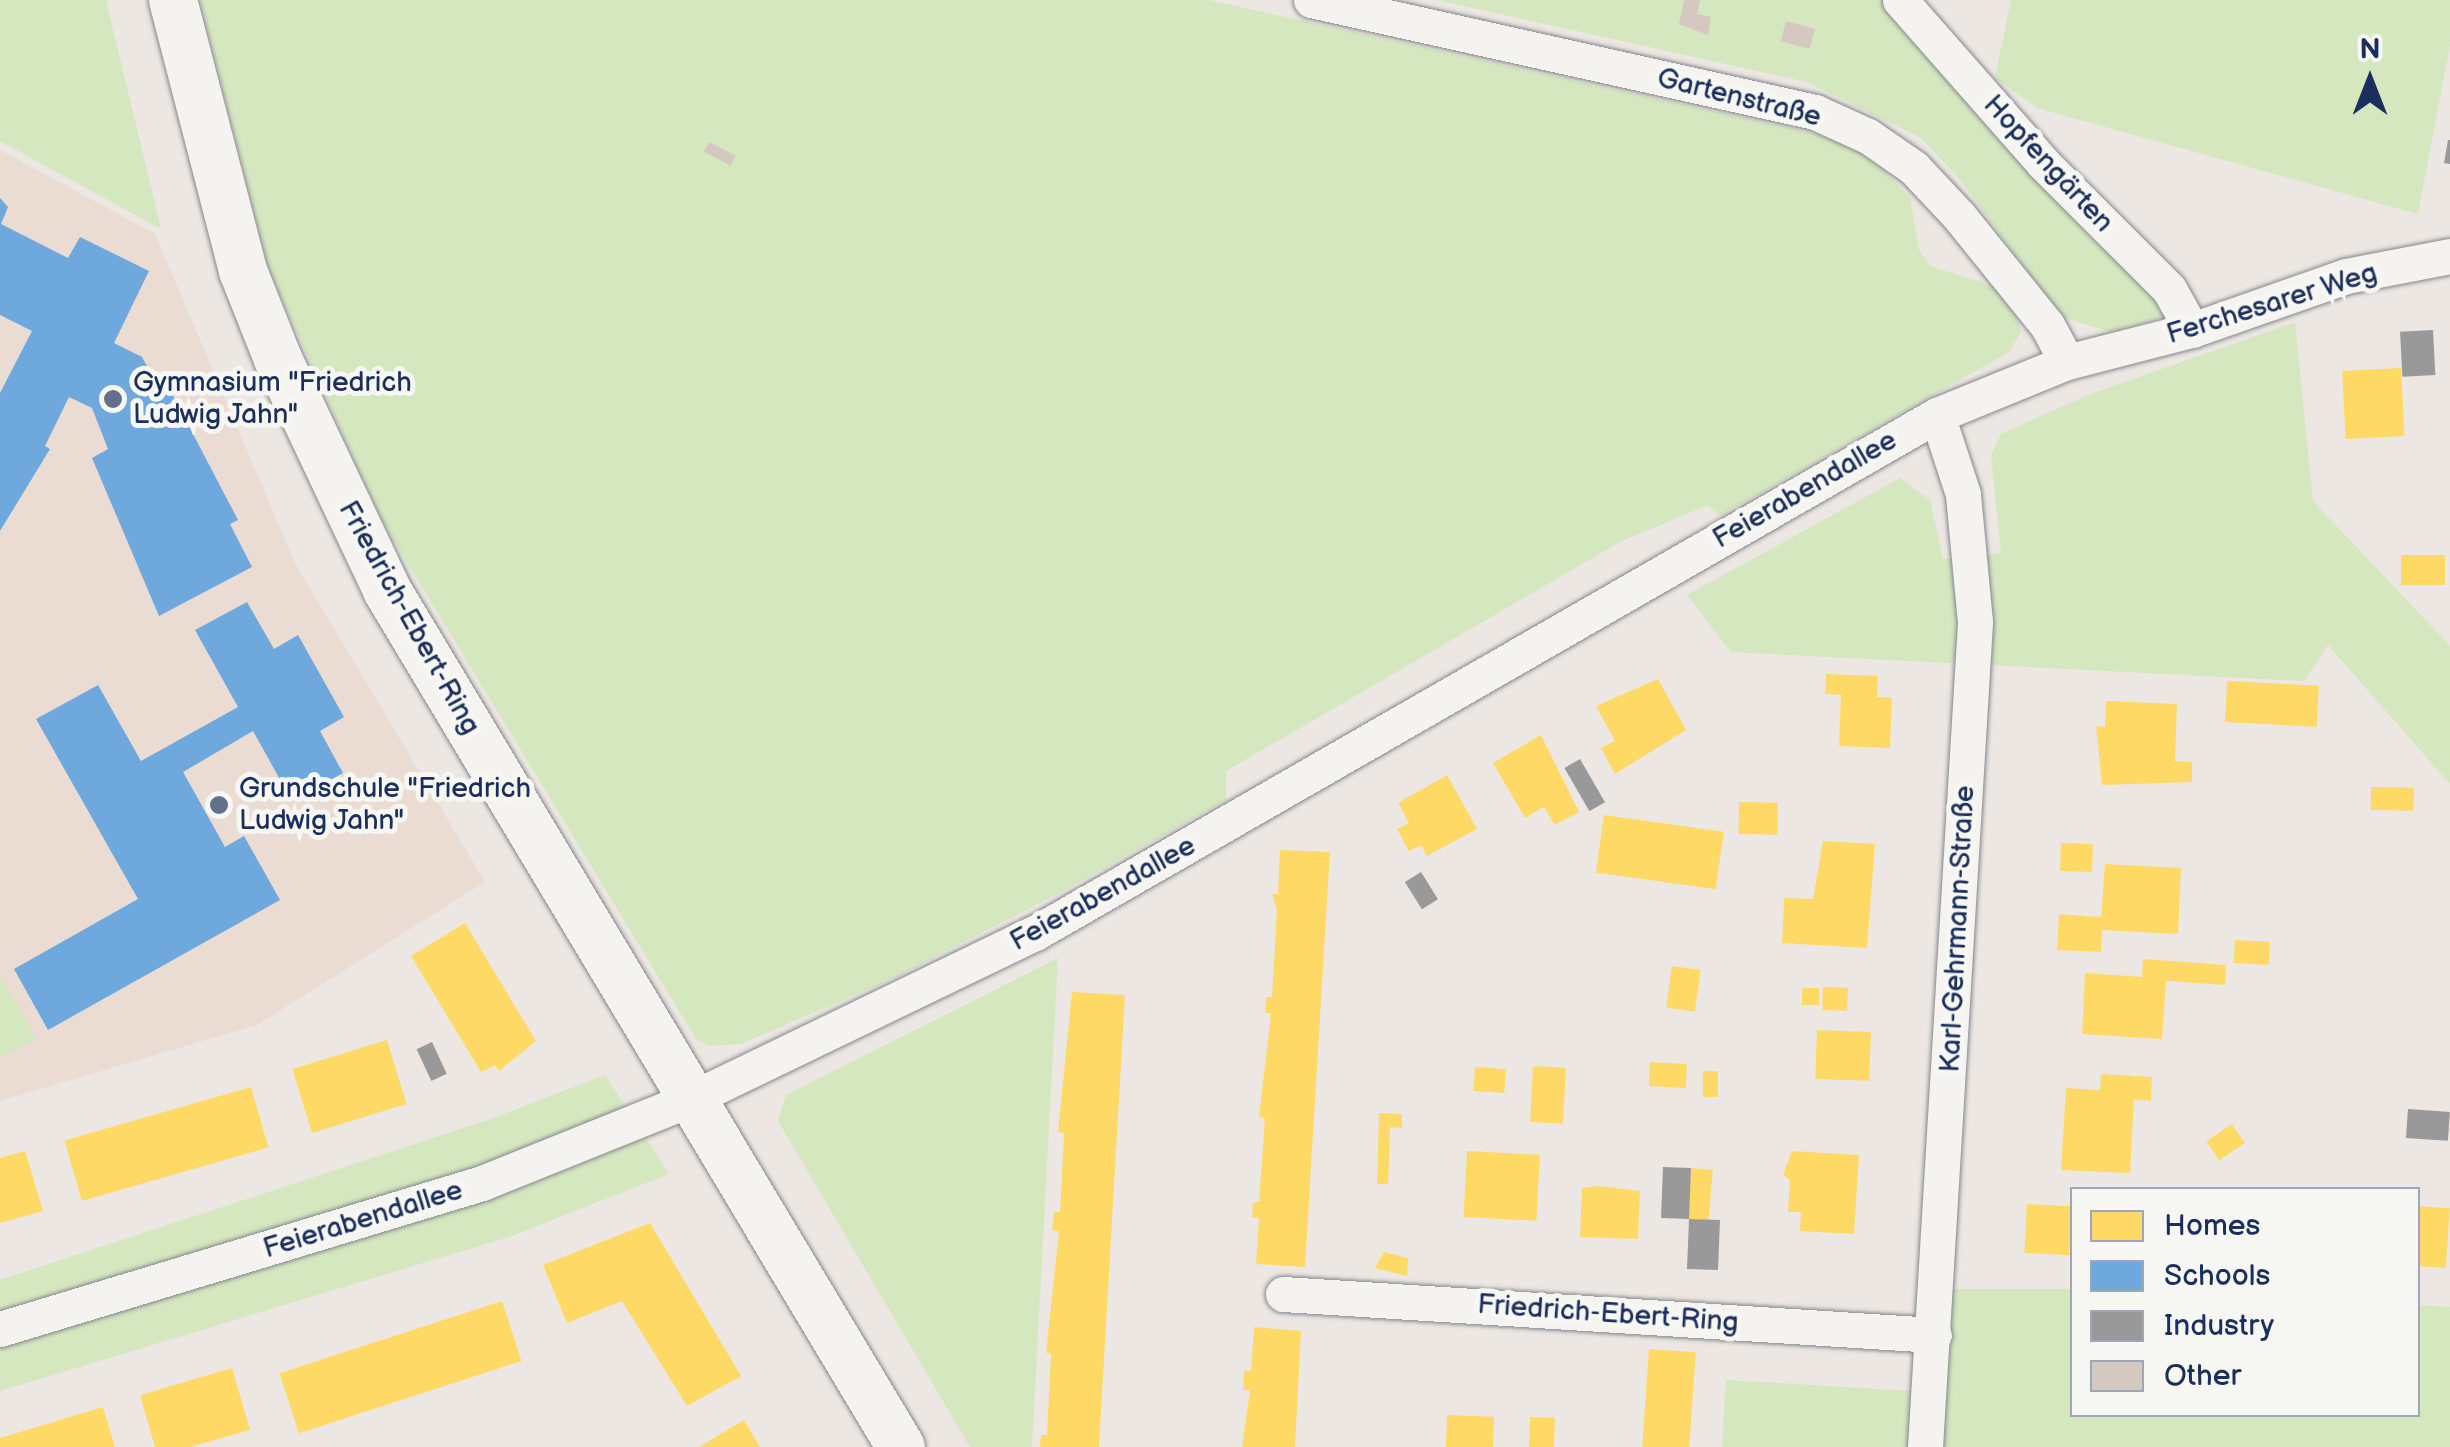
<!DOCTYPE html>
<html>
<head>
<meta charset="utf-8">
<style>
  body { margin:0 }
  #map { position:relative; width:2450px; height:1447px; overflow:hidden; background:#ece7e2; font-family:"Balsamiq Sans",sans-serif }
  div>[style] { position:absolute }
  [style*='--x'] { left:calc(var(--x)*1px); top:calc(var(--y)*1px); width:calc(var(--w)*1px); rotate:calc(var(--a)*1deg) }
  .built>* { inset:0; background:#eadcd3 }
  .green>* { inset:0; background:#d4e7bf }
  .homes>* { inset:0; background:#ffd966; transform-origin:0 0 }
  .schools>* { inset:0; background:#6fa8dc }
  .industry>* { inset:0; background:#999; transform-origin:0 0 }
  .building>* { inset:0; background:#d4c8c1; transform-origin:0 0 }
  .roads { filter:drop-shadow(0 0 2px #85878d) drop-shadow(0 0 2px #85878d) }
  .street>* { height:35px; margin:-17.5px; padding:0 17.5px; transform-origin:17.5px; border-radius:17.5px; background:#f4f3f0 }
  .secondary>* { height:48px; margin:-24px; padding:0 24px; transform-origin:24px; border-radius:24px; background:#f4f3f0 }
  .dots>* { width:28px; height:28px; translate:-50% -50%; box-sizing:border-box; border:5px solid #f6f6f2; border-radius:50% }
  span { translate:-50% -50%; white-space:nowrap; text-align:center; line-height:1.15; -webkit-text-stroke:10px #f6f6f2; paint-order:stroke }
  .street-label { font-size:28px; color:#1b2f5e }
  .poi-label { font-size:28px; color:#1b2f5e }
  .left { translate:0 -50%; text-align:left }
  .legend { position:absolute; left:2070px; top:1187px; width:350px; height:230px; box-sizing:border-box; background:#f6f6f2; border:2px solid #9ea6b7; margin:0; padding:12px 18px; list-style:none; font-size:30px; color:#1b2f5e }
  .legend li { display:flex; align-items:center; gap:20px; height:50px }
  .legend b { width:50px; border:2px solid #9ea6b7 }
  .north { position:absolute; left:2320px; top:30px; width:100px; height:100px; -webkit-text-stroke:8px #f6f6f2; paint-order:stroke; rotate:0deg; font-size:28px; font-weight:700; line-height:40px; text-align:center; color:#1b2f5e }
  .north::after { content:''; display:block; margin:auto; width:35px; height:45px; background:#1b2f5e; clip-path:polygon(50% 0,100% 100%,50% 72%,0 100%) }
</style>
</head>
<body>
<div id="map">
  <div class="built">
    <div style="clip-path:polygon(0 150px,155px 234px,295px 563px,485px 882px,257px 1025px,0 1101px)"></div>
  </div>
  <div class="green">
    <div style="clip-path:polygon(0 0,106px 0,161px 229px,0 141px)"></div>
    <div style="clip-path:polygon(200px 0,1209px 0,1831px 137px,1868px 153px,1910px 198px,1919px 250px,1930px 266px,1993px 286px,2013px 306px,2021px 332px,2009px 352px,1720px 516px,1708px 505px,1620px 542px,1226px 771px,1226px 800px,1065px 890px,890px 980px,741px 1044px,709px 1046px,696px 1039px,382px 521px,269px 270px)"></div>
    <div style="clip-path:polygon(1437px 0,1884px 0,2088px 236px,2165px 301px,2168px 316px,2111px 332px,2061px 317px,1958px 177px,1921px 138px,1807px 82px)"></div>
    <div style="clip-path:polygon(2011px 0,2450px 0,2450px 45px,2418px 214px,2037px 108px,1995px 78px)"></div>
    <div style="clip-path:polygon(2295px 322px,2313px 501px,2450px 646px,2450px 784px,2328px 645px,2304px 681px,1731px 652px,1687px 595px,1900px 478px,1930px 500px,1943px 559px,2001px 553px,1991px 456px,2001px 434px,2088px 395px)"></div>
    <div style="clip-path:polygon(1058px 958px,1032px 1447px,970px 1447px,778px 1121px,786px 1095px)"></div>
    <div style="clip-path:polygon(0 975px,36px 1039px,0 1058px)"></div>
    <div style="clip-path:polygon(605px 1075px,669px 1174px,512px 1236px,0 1391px,0 1280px,488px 1120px)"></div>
    <div style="clip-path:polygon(1952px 1289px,2072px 1289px,2072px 1414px,2418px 1414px,2418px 1305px,2450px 1307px,2450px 1447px,1722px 1447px,1726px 1380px,1945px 1393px)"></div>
  </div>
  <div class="homes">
    <div style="left:2401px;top:368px;width:68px;height:59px;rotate:87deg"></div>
    <div style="left:2445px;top:555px;width:30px;height:44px;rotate:90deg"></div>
    <div style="clip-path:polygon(1826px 674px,1878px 676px,1877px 697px,1892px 698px,1890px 748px,1839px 746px,1841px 695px,1825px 694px)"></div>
    <div style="clip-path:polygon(1658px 679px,1686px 730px,1615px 774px,1601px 748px,1615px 741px,1596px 706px)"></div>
    <div style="left:2227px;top:681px;width:92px;height:41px;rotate:3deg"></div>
    <div style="clip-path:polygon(2106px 701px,2177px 704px,2175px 761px,2192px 762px,2192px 782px,2102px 785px,2096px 726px,2105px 727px)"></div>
    <div style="clip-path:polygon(1541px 735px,1579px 812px,1555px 825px,1544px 807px,1525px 818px,1493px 763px)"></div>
    <div style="clip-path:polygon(1447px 775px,1477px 829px,1427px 856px,1421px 845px,1409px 851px,1397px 829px,1409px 823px,1398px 803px)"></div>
    <div style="left:2371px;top:787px;width:43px;height:23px;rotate:1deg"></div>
    <div style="left:1739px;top:802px;width:39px;height:32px;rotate:1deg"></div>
    <div style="left:1604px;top:815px;width:121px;height:58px;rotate:8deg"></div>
    <div style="clip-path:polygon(1823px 841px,1875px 844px,1867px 948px,1782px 943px,1784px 898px,1813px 899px)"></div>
    <div style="left:2061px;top:843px;width:32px;height:28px;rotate:2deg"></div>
    <div style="clip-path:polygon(1280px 850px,1330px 852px,1305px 1267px,1256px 1264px,1259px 1218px,1252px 1217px,1253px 1202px,1259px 1202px,1265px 1118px,1259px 1117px,1271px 1013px,1265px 1013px,1266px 997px,1272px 997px,1277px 910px,1272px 894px,1278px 894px)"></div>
    <div style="clip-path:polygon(2105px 864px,2181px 868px,2178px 934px,2102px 930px,2101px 952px,2057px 950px,2059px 914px,2101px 917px)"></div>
    <div style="clip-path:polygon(465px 923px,536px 1041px,499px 1071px,495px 1065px,481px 1072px,411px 956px)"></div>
    <div style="left:2235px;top:940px;width:35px;height:23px;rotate:3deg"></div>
    <div style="clip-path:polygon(2143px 959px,2226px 965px,2225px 985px,2166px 981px,2162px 1039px,2082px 1034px,2085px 973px,2142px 977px)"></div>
    <div style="left:1672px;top:966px;width:29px;height:42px;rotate:8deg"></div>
    <div style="left:1823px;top:987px;width:25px;height:23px;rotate:2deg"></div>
    <div style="left:1802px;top:988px;width:17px;height:17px"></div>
    <div style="clip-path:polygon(1072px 992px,1125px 995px,1099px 1447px,1040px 1447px,1041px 1435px,1047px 1435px,1051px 1353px,1046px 1353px,1059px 1231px,1052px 1230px,1054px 1212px,1060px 1212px,1064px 1133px,1058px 1132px)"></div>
    <div style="left:1817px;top:1030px;width:54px;height:49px;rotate:2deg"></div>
    <div style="left:387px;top:1040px;width:67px;height:99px;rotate:73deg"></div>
    <div style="left:1650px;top:1062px;width:37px;height:24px;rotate:3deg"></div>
    <div style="left:1533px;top:1066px;width:33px;height:56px;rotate:3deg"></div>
    <div style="left:1475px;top:1067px;width:31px;height:24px;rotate:4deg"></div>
    <div style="left:1703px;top:1071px;width:15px;height:26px"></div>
    <div style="clip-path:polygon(2101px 1074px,2152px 1077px,2151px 1101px,2134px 1099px,2130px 1173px,2061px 1170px,2066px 1088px,2100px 1090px)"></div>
    <div style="left:251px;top:1087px;width:63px;height:194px;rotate:74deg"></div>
    <div style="clip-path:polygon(1379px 1113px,1402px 1114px,1402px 1128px,1390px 1127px,1388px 1184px,1377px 1184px)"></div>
    <div style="left:2232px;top:1124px;width:23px;height:31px;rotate:56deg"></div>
    <div style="clip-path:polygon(25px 1151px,43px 1211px,0 1223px,0 1158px)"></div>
    <div style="left:1467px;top:1151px;width:73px;height:66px;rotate:3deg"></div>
    <div style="clip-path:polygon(1792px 1151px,1859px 1155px,1854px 1234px,1800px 1231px,1801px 1212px,1788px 1212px,1790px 1180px,1783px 1175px)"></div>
    <div style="left:1691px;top:1168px;width:22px;height:51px;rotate:5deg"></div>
    <div style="clip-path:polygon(1598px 1186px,1640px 1191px,1638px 1239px,1580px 1237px,1582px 1188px)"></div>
    <div style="left:2027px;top:1204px;width:45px;height:49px;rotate:3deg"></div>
    <div style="left:2418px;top:1206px;width:32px;height:60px;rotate:4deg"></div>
    <div style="clip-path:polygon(650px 1223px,741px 1376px,687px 1406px,622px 1301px,567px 1323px,543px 1265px)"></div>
    <div style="clip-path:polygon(1384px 1252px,1408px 1258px,1407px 1276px,1375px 1268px)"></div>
    <div style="left:502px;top:1301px;width:63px;height:234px;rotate:72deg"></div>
    <div style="clip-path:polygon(1254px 1327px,1301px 1331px,1295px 1447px,1242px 1447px,1250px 1390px,1243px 1390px,1244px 1371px,1251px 1371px)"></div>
    <div style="left:1649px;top:1349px;width:47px;height:98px;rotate:4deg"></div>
    <div style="clip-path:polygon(232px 1368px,250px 1430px,190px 1447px,155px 1447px,140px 1395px)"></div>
    <div style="clip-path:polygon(103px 1407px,115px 1447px,0 1447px,0 1438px)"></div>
    <div style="left:1447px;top:1415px;width:47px;height:32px;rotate:2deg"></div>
    <div style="left:1530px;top:1417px;width:25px;height:30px;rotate:2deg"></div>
    <div style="clip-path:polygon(744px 1420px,760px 1447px,699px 1447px)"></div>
  </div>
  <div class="schools">
    <div style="clip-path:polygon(0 198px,8px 207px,1px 224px,68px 258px,80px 237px,149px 271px,114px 343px,142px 357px,163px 395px,171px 392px,238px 520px,230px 524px,252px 567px,159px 616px,92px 458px,108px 449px,92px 408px,69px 397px,45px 446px,50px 449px,0 531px,0 393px,32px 331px,0 315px)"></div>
    <div style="clip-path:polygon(247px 602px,274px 649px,298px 635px,344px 717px,320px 731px,343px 773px,292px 801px,253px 731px,183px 772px,225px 847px,244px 836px,280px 900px,48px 1030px,14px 969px,138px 899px,36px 719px,98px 685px,141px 761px,238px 707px,195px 630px)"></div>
  </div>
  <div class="industry">
    <div style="clip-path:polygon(2448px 140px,2450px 140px,2450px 164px,2444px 163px)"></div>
    <div style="left:2433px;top:330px;width:45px;height:33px;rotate:87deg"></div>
    <div style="left:1580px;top:759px;width:50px;height:18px;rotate:60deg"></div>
    <div style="left:1421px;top:872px;width:32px;height:19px;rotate:58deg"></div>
    <div style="left:432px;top:1042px;width:35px;height:17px;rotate:65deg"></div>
    <div style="left:2408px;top:1109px;width:42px;height:29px;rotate:4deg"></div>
    <div style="clip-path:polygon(1663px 1167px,1691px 1168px,1689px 1219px,1720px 1220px,1718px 1270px,1687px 1269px,1689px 1219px,1661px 1218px)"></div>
  </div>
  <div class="building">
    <div style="clip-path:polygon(1684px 0,1700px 0,1697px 14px,1711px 17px,1708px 35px,1679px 24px)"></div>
    <div style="left:1786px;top:21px;width:30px;height:21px;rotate:15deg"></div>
    <div style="left:709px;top:142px;width:30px;height:11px;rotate:27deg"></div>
  </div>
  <div class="roads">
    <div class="street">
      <div style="--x:1311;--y:0;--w:516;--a:12.53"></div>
      <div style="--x:1815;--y:112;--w:58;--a:24.4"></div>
      <div style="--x:1868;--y:136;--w:56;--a:34.8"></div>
      <div style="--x:1914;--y:168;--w:66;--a:46.8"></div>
      <div style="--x:1959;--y:216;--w:140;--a:51.1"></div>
      <div style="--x:2047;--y:325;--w:42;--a:61.6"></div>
      <div style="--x:1900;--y:0;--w:217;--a:48.7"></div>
      <div style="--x:2043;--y:163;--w:178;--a:45"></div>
      <div style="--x:2169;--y:289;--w:47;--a:60.7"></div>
      <div style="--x:1283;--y:1294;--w:652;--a:3.6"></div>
      <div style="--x:0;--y:1329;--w:504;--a:-16.85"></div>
      <div style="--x:482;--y:1183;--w:225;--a:-21.9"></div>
      <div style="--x:691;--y:1099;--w:382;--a:-25.8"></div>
      <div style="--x:1035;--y:933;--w:1040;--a:-29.87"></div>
      <div style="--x:1937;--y:415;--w:140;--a:-22.2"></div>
      <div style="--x:2067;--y:362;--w:129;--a:-14.4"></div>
      <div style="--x:2192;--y:330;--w:163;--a:-19.3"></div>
      <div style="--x:2346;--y:276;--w:106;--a:-10.9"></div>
      <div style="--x:1925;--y:1447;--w:827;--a:-86.53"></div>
      <div style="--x:1975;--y:622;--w:129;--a:-95.4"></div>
      <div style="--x:1963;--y:494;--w:83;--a:-108.2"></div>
    </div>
    <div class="secondary">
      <div style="--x:173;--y:0;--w:280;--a:75.5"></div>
      <div style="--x:243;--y:271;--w:95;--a:68.3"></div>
      <div style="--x:278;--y:359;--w:255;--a:64.7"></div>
      <div style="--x:387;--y:590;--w:999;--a:59.05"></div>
    </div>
  </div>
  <div class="dots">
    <div style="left:113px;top:399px;background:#646f8c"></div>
    <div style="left:219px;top:805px;background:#646f8c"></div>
  </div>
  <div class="street-label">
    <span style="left:1739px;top:98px;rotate:14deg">Gartenstraße</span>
    <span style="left:2048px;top:164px;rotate:47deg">Hopfengärten</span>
    <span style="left:2272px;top:304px;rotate:-17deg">Ferchesarer Weg</span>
    <span style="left:1805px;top:490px;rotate:-30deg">Feierabendallee</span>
    <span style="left:409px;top:618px;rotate:61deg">Friedrich-Ebert-Ring</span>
    <span style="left:1103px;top:894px;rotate:-29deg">Feierabendallee</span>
    <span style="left:1958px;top:929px;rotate:-87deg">Karl-Gehrmann-Straße</span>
    <span style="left:363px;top:1220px;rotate:-17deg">Feierabendallee</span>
    <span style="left:1608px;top:1314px;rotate:4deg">Friedrich-Ebert-Ring</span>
  </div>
  <div class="poi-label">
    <span class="left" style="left:133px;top:399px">Gymnasium "Friedrich<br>Ludwig Jahn"</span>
    <span class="left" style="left:239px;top:805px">Grundschule "Friedrich<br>Ludwig Jahn"</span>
  </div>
  <ul class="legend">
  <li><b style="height:28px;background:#ffd966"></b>Homes</li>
  <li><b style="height:28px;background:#6fa8dc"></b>Schools</li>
  <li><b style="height:28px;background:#999"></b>Industry</li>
  <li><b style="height:28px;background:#d4c8c1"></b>Other</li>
  </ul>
  <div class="north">N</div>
</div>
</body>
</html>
